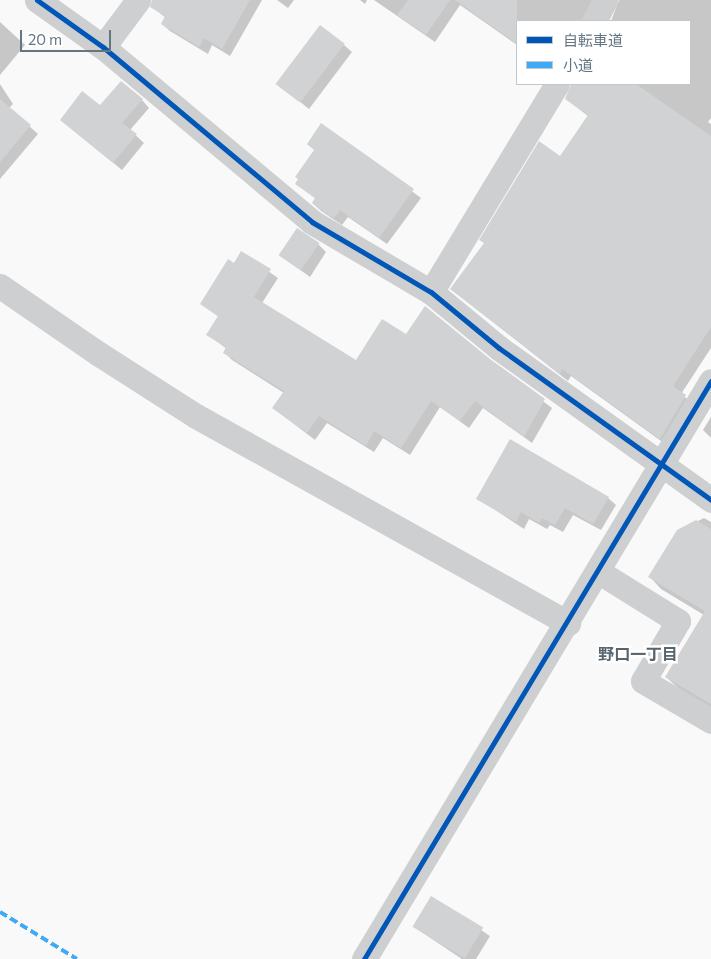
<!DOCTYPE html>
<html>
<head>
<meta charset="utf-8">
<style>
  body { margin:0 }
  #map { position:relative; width:711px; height:959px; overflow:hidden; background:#f9f9f9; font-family:Commissioner,"Noto Sans JP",sans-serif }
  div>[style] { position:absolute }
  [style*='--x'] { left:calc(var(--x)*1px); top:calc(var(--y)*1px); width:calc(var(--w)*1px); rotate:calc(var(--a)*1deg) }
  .shadow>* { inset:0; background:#0003 }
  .building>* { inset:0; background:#d0d2d3; transform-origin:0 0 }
  .street>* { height:25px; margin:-12.5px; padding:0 12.5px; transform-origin:12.5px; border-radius:12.5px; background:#cecfd0 }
  .quiet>* { height:4px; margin-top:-2px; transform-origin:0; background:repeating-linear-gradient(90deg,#3fa9f5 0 8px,transparent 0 12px) }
  .cycleway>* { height:5px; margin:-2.5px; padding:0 2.5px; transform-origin:2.5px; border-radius:2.5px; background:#0057b8 }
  span { translate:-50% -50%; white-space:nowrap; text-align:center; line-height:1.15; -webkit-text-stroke:5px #fff; paint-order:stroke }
  .neighbourhood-label { font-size:16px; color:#57646e; font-weight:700 }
  .legend { position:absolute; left:516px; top:20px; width:175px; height:65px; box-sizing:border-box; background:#fff; border:1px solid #c1c8cd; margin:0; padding:6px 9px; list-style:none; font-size:15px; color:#657683 }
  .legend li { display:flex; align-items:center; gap:10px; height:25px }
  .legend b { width:25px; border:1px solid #c1c8cd }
  .scale { position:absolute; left:20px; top:30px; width:91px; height:22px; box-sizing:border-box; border:2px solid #657683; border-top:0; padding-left:6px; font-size:15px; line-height:18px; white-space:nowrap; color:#657683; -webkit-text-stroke:4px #fff; paint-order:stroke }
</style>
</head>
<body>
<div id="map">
  <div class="shadow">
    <div style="clip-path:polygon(155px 0,262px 0,230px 56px,212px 45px,208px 54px,170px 31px,162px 24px,166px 18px,152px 7px)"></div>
    <div style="clip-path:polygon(277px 0,294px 0,288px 8px)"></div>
    <div style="clip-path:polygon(360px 0,367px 0,365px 4px)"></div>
    <div style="clip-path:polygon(374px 0,602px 0,591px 21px,517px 21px,517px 45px,460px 5px,435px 42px)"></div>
    <div style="clip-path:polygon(619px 0,711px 0,711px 118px,708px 122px,711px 124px,711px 348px,681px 394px,693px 404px,668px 446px,571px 376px,568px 381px,451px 289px,560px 157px,588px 116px,566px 99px,573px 84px,690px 84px,690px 21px,611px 21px)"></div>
    <div style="clip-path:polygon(0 22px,25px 45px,0 75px)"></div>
    <div style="clip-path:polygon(344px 45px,352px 52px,309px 109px,278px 84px)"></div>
    <div style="clip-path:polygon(0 84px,13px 104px,9px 108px,38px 134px,0 179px)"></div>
    <div style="clip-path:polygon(142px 100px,149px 108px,130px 130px,144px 143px,122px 170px,61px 120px)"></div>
    <div style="clip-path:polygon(322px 125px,421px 198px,387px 244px,348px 217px,342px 225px,321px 211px,314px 203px,316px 199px,296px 183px,315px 151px)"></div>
    <div style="clip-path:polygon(318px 244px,326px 252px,310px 277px,281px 256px)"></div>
    <div style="clip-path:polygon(242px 253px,278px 278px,262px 303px,356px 362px,406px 336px,489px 360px,552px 408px,532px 443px,483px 408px,469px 428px,440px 407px,410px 455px,383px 438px,374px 452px,327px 423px,315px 440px,273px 408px,284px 393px,232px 360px,225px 353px,227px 349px,208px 335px,219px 317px,201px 304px)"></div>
    <div style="clip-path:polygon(711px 417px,711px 438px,703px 430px)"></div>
    <div style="clip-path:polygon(477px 498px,608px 498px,616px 505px,601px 530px,573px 515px,563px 532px,550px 525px,547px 529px,529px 519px,524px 529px)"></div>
    <div style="clip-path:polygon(704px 518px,711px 522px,711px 709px,678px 688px,666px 677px,704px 615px,661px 589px,650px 577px,678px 531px)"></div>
    <div style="clip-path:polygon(432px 897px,490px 936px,476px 959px,462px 959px,414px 927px)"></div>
  </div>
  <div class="building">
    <div style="clip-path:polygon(152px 0,250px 0,222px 49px,204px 38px,199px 47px,161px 24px,165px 16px,150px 7px)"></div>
    <div style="clip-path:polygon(408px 0,450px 0,426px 35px,397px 15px)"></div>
    <div style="clip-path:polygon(455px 0,517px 0,517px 44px)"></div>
    <div style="left:320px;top:25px;width:31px;height:74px;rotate:37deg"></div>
    <div style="clip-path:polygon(121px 81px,143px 99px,122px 123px,137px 134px,113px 163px,60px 120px,82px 91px,100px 105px)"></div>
    <div style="clip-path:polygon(571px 84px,636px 84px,711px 136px,711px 327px,673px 386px,686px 395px,660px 439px,562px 369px,560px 374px,450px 289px,484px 243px,479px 240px,539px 141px,560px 156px,588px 115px,565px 99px)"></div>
    <div style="clip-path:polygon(0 99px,31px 125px,0 162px)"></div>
    <div style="clip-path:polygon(321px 123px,414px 189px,379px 238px,340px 210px,334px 218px,320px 210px,312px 203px,315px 198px,295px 184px,298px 179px,295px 177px,314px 150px,307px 144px)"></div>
    <div style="left:297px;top:228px;width:27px;height:33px;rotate:34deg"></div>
    <div style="clip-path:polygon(241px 251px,271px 269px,254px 297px,356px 360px,382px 319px,406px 334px,425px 306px,490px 359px,545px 399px,524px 437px,475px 401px,460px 421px,431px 401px,401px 448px,374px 431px,366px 446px,319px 416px,307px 433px,272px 408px,284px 391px,223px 353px,226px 347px,206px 335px,218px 316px,200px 304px,228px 259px,234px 263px)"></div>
    <div style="clip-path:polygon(510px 439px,609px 497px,593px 524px,565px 508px,555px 525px,542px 518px,539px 523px,521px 512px,516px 522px,476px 499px)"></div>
    <div style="clip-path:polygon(696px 520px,711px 529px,711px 704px,665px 677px,705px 611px,648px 577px,677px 530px)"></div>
    <div style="left:431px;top:896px;width:61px;height:36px;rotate:31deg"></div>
  </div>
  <div class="street">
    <div style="--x:37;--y:0;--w:81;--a:35.5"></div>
    <div style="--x:103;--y:47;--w:273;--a:39.9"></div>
    <div style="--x:312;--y:222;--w:138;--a:30.5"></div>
    <div style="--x:431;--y:292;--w:88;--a:39.5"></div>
    <div style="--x:499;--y:348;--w:261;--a:35.6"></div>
    <div style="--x:594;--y:21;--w:24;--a:-62"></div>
    <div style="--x:103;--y:47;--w:59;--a:-53.3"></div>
    <div style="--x:0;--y:286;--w:120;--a:34.5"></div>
    <div style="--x:99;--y:354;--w:115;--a:32.6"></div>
    <div style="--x:196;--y:416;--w:426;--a:29.1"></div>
    <div style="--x:431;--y:292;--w:243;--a:-58.8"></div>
    <div style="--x:599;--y:572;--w:93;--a:31.8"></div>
    <div style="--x:678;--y:621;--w:69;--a:120.3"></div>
    <div style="--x:643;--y:681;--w:79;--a:30.5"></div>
    <div style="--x:364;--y:959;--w:674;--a:-59.02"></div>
  </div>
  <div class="quiet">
    <div style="--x:0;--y:912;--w:90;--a:31.4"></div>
  </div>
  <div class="cycleway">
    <div style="--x:37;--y:0;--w:81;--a:35.5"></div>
    <div style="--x:103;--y:47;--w:273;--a:39.9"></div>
    <div style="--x:312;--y:222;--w:138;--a:30.5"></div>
    <div style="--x:431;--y:292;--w:88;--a:39.5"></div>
    <div style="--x:499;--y:348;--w:261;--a:35.6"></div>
    <div style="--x:364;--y:959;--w:674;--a:-59.02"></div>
  </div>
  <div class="neighbourhood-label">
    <span style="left:638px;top:654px">野口一丁目</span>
  </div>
  <ul class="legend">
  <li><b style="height:6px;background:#0057b8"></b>自転車道</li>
  <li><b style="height:6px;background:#3fa9f5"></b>小道</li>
  </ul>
  <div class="scale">20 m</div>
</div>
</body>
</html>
